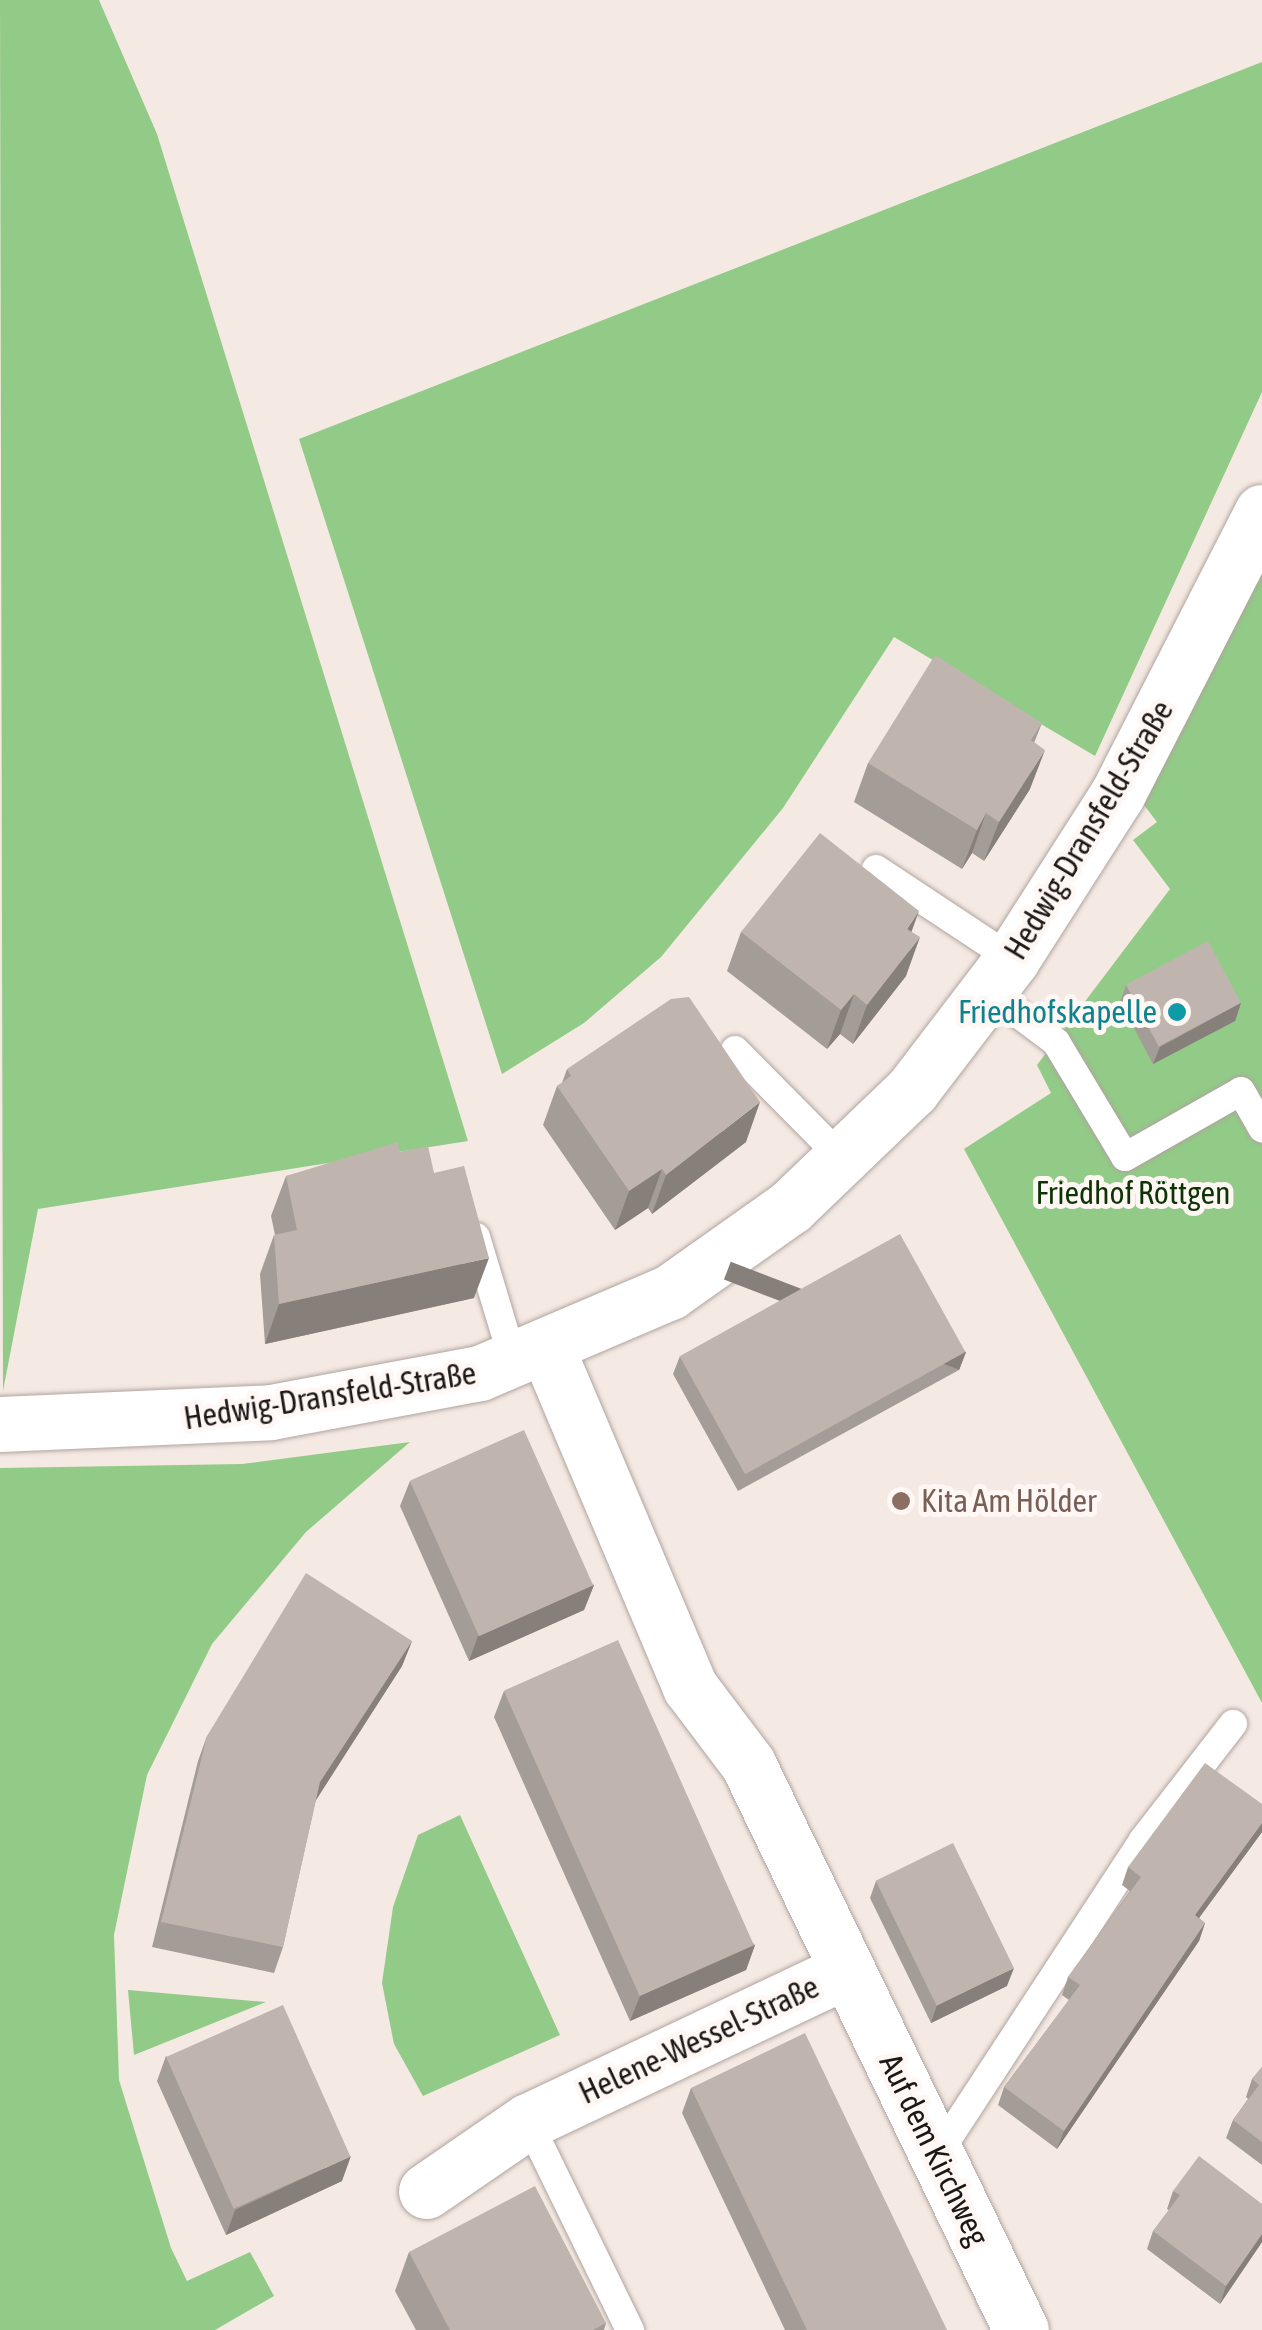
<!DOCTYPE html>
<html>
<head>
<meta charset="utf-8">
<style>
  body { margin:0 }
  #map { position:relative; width:1262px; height:2330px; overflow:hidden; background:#f5e9e3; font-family:"Asap Condensed",sans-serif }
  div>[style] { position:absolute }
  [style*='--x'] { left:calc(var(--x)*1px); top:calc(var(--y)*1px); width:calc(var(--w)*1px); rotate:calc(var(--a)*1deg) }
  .green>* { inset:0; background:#92cb87 }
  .roads { filter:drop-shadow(0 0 2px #b0a49f) drop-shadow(0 0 2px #b0a49f) }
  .lane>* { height:28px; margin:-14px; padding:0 14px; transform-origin:14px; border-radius:14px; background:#fff }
  .street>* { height:55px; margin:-27.5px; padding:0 27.5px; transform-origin:27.5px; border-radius:27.5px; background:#fff }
  .wall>* { inset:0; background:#a49c96 }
  .shaded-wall>* { inset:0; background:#867f7a; transform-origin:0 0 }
  .building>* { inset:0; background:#bfb5ae; transform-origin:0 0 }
  .dots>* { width:28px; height:28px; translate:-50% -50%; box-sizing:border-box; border:5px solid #fff7f4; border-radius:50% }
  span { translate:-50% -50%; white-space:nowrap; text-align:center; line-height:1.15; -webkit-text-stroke:10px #fff7f4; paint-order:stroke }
  .street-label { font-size:32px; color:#1d1817 }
  .culture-label { font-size:32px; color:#0d838f }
  .right { translate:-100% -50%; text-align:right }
  .park-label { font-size:32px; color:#0e3406 }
  .education-label { font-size:32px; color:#785e54 }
  .left { translate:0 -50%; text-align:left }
</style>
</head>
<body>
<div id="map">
  <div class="green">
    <div style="clip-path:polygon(0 0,99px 0,157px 134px,468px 1141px,38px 1209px,3px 1391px)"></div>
    <div style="clip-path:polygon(1262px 62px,1262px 392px,1095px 756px,894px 637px,783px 808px,661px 957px,584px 1023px,502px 1074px,299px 439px)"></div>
    <div style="clip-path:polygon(1262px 555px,1262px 1703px,964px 1149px,1051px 1093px,1037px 1065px,1170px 889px,1133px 840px,1157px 822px,1137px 796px)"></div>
    <div style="clip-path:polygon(410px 1442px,306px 1532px,212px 1644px,147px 1775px,114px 1935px,119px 2080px,171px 2248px,187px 2281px,250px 2252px,274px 2296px,215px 2330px,0 2330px,0 1468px,242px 1464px)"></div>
    <div style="clip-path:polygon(460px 1815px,560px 2035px,423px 2096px,394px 2044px,382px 1983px,393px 1907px,418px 1835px)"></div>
    <div style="clip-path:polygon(128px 1990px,266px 2002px,134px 2055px)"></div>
  </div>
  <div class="roads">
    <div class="lane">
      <div style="--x:876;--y:869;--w:163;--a:33.5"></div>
      <div style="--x:989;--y:992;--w:84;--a:36.7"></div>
      <div style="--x:1056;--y:1042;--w:134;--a:59"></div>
      <div style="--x:1125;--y:1157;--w:133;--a:-29.6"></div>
      <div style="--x:1241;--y:1091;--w:43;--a:60.4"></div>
      <div style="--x:735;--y:1050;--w:151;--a:45.3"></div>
      <div style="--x:476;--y:1237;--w:132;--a:73.2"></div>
      <div style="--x:528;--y:2121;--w:233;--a:64"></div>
      <div style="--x:937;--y:2155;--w:376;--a:-56.8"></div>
      <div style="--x:1143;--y:1840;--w:147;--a:-52.2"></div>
    </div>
    <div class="street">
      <div style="--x:548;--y:1351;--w:365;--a:67.1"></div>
      <div style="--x:690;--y:1687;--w:96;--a:53"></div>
      <div style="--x:748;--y:1764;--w:628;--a:64.25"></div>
      <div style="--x:0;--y:1424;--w:271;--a:-2.5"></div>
      <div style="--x:271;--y:1412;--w:213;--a:-10.6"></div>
      <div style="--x:480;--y:1373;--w:207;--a:-23.1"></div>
      <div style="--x:670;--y:1292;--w:147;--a:-35.3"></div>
      <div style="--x:790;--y:1207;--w:169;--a:-43.8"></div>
      <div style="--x:912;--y:1090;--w:165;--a:-52.6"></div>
      <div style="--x:1012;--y:959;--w:195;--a:-57.4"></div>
      <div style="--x:1117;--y:795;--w:318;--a:-62.9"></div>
      <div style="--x:426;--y:2191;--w:124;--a:-34.5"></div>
      <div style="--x:528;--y:2121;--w:352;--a:-25.3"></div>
    </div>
  </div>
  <div class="wall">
    <div style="clip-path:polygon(1042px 723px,1034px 743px,1030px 789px,984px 861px,972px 853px,962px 869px,854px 802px,868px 763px)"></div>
    <div style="clip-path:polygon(741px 932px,912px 932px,906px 976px,853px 1044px,840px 1034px,827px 1049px,727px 971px)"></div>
    <div style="clip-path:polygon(1126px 985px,1241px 1003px,1235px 1021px,1153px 1064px,1120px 1002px)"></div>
    <div style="clip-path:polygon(567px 1069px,746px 1142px,652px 1214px,648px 1208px,615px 1230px,543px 1125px,557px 1086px,562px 1083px)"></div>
    <div style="clip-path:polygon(399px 1152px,434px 1173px,474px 1298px,265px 1344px,260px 1274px,274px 1235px,275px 1235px,271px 1216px,286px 1176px)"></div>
    <div style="clip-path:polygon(966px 1352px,959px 1370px,738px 1491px,673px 1374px,680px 1356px)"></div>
    <div style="clip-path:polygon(410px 1481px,594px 1585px,584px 1610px,469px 1661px,400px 1506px)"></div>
    <div style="clip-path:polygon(412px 1641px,402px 1666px,316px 1799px,283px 1947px,274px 1973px,152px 1947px,198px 1761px,207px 1736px)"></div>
    <div style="clip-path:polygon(504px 1691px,755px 1945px,746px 1970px,630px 2021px,494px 1717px)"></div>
    <div style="clip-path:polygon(1262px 1804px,1262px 1832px,1199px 1918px,1205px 1923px,1199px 1941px,1057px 2149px,998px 2105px,1004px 2087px,1069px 2000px,1062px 1995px,1068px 1977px,1130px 1891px,1122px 1885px,1128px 1867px)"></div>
    <div style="clip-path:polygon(876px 1881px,1007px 1986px,931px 2023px,870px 1898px)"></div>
    <div style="clip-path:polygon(166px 2056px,342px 2181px,226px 2235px,157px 2081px)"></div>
    <div style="clip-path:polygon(1262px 2067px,1262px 2165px,1226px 2138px,1233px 2120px,1248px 2099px,1246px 2097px,1252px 2079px)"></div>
    <div style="clip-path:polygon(691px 2088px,947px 2330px,785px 2330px,682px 2113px)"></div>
    <div style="clip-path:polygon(1173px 2191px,1262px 2204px,1262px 2242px,1220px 2304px,1147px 2249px,1153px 2231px,1169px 2210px,1167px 2209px)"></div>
    <div style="clip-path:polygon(409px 2252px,606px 2323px,604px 2330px,416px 2330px,395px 2291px)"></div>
  </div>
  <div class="shaded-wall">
    <div style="clip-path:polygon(1045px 750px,1030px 789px,984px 861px,999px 822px)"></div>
    <div style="clip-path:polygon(986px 813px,972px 853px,962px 869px,977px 830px)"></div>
    <div style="clip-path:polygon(919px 911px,905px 950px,907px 929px)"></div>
    <div style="clip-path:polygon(920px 937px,906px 976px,853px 1044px,867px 1005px)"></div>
    <div style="clip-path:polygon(854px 994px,840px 1034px,827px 1049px,841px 1010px)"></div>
    <div style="clip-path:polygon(1241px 1003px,1235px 1021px,1153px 1064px,1160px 1047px)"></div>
    <div style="clip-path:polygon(760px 1102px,746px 1142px,652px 1214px,666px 1175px)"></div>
    <div style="clip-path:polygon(662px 1169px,648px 1208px,615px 1230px,629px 1191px)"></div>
    <div style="clip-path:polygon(489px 1258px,474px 1298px,265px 1344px,279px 1304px)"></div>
    <div style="left:966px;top:1352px;width:19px;height:252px;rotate:111deg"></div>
    <div style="clip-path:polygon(594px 1585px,584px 1610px,469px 1661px,478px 1636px)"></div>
    <div style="clip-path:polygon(412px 1641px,402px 1666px,311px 1808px,320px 1782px)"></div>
    <div style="clip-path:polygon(1262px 1823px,1262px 1832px,1188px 1933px,1195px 1915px)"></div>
    <div style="clip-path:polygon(1205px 1923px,1199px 1941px,1057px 2149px,1064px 2131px)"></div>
    <div style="clip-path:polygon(755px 1945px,746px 1970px,630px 2021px,640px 1996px)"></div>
    <div style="clip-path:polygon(1014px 1968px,1007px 1986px,931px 2023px,937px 2005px)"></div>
    <div style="clip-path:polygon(351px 2156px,342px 2181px,226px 2235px,235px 2210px)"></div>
    <div style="clip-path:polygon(1262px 2234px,1262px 2242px,1220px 2304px,1226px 2286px)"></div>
  </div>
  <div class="building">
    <div style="clip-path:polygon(935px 655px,1042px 723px,1031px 740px,1045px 750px,999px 822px,986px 813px,977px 830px,868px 763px)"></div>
    <div style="clip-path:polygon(820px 833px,919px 911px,907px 929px,920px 937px,867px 1005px,854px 994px,841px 1010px,741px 932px)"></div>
    <div style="left:1208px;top:941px;width:70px;height:93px;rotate:62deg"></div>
    <div style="clip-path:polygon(689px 997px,760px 1102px,666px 1175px,662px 1169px,629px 1191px,557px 1086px,571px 1076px,567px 1069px,671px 999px)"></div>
    <div style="clip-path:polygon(398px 1142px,399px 1152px,428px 1146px,434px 1173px,464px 1166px,489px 1258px,279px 1304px,274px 1235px,297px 1230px,286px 1176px)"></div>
    <div style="left:900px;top:1234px;width:135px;height:252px;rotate:61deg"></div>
    <div style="left:524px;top:1430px;width:170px;height:125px;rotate:66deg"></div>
    <div style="clip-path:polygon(306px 1573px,412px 1641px,320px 1782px,283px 1947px,161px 1922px,207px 1736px)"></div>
    <div style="left:618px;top:1640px;width:334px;height:125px;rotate:66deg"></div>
    <div style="clip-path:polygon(1205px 1763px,1262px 1804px,1262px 1823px,1195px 1915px,1205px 1923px,1064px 2131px,1004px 2087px,1080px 1985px,1068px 1977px,1141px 1877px,1128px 1867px)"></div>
    <div style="left:953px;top:1843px;width:139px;height:86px;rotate:64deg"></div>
    <div style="left:283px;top:2005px;width:166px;height:128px;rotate:66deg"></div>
    <div style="clip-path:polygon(805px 2033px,947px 2330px,807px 2330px,691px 2088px)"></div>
    <div style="clip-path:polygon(1262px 2067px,1262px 2142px,1233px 2120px,1259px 2085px,1252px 2079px)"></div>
    <div style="clip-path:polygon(1199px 2156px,1262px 2204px,1262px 2234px,1226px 2286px,1153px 2231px,1180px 2195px,1173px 2191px)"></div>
    <div style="clip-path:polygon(535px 2186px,606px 2323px,593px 2330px,450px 2330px,409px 2252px)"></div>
  </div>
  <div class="dots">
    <div style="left:1177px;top:1012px;background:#0f9aa8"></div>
    <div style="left:901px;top:1501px;background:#8d6e63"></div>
  </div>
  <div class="street-label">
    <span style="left:1089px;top:830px;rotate:-59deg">Hedwig-Dransfeld-Straße</span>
    <span style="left:330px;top:1396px;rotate:-9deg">Hedwig-Dransfeld-Straße</span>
    <span style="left:699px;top:2040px;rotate:-25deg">Helene-Wessel-Straße</span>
    <span style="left:934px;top:2150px;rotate:64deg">Auf dem Kirchweg</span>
  </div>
  <div class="culture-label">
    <span class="right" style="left:1157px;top:1012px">Friedhofskapelle</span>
  </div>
  <div class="park-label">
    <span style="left:1133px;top:1193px">Friedhof Röttgen</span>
  </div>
  <div class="education-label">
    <span class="left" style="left:921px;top:1501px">Kita Am Hölder</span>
  </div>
</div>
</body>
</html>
